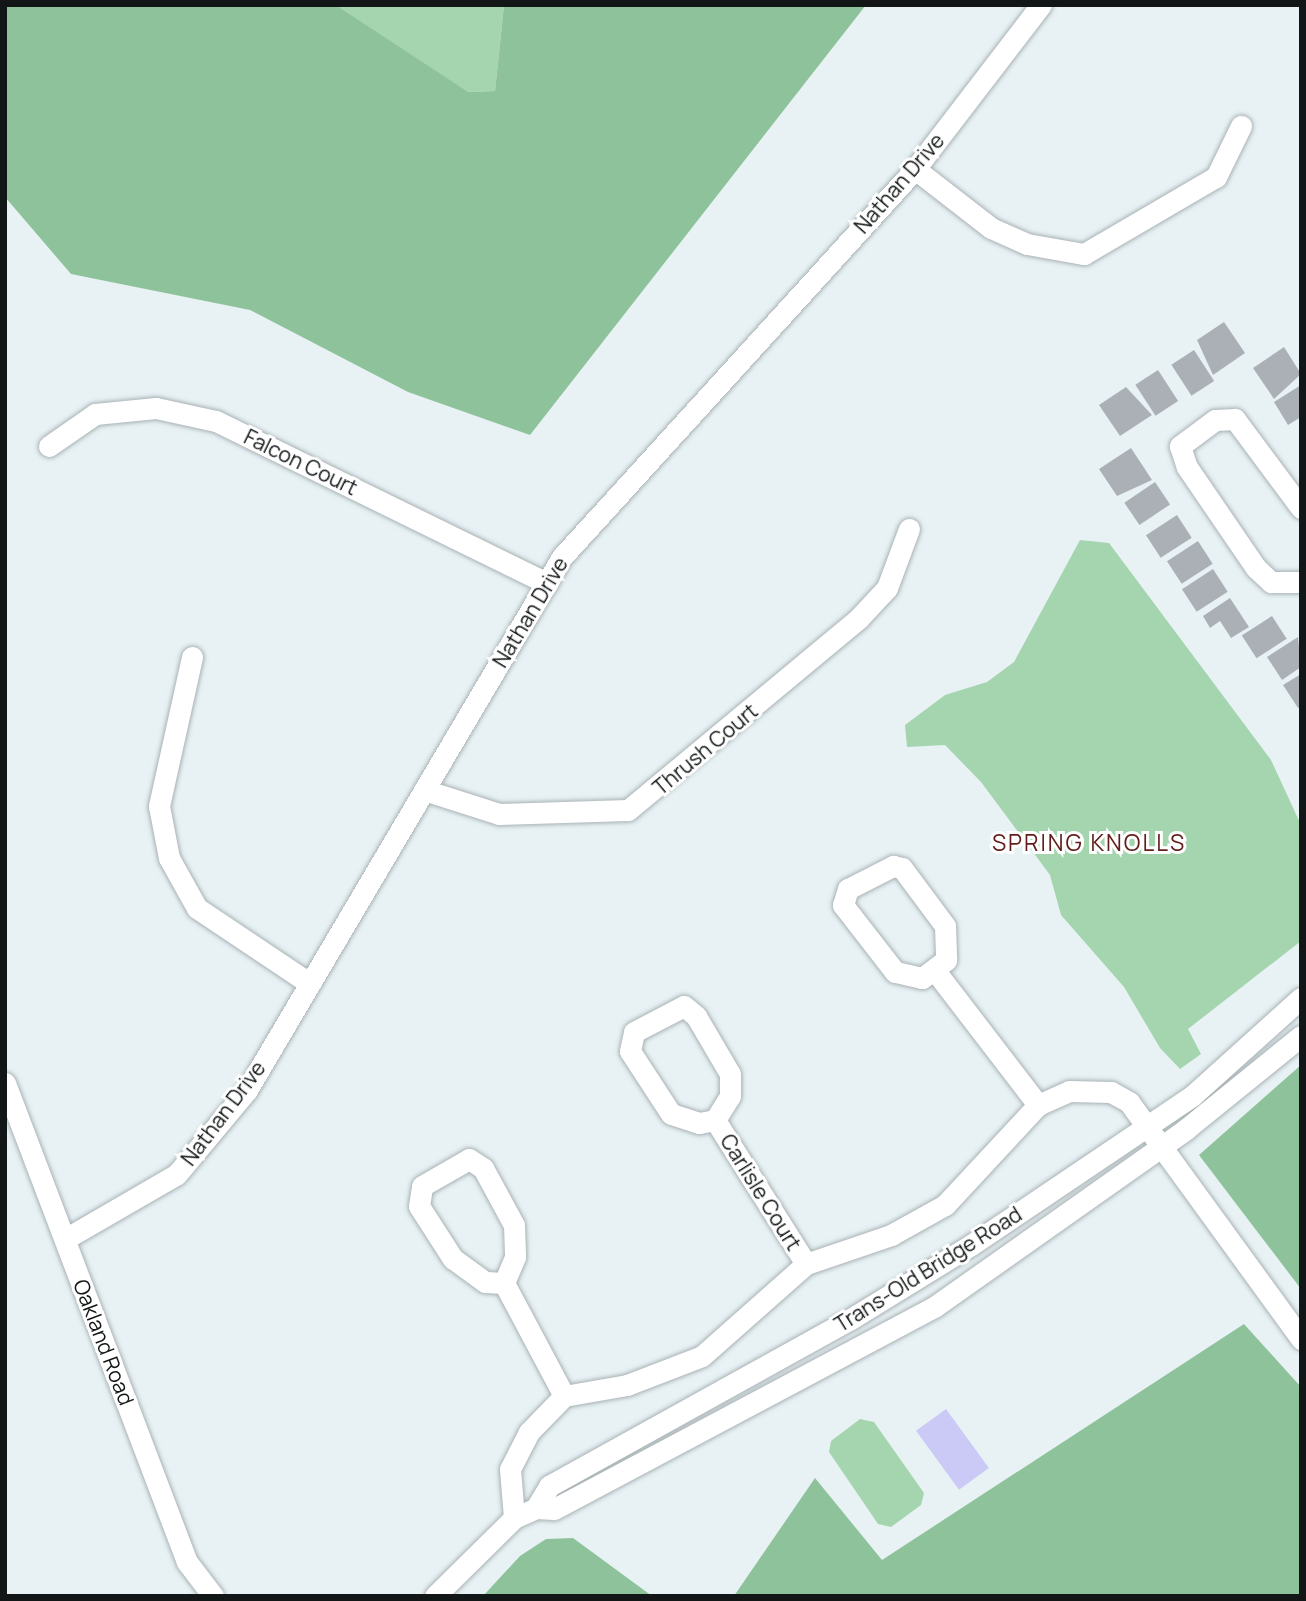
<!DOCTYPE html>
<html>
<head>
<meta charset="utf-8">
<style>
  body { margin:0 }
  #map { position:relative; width:1306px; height:1601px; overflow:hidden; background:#e8f2f5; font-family:Manrope,sans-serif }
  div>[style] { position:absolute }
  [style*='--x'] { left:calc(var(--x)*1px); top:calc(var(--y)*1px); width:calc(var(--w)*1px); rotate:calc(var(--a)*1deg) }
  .green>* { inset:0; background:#a4d5af }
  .forest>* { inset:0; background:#8ec29a }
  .water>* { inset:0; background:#cbcaf7; transform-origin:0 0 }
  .building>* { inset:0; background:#abb0b7; transform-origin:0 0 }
  .roads { filter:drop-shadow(0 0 2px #a9b2b5) drop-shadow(0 0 2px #a9b2b5) }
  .street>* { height:21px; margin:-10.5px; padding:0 10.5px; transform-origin:10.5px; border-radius:10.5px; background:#fff }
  span { translate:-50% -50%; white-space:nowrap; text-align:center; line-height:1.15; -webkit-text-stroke:6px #fff; paint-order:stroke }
  .street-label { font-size:21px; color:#131617 }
  .neighbourhood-label { font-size:23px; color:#621d1a; letter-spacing:2px }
  .frame { position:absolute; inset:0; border:7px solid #131617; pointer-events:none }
</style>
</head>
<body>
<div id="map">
  <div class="green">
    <div style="clip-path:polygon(336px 5px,504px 5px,495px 91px,467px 92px)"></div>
    <div style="clip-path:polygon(1080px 540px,1109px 543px,1271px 760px,1301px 825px,1301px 941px,1188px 1029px,1201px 1054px,1180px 1069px,1160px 1048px,1124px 987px,1061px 915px,1050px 875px,981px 782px,945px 745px,907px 747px,905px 725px,945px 695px,987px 682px,1014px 662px)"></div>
    <div style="clip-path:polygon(860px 1419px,874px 1422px,924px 1493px,921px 1505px,891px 1527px,878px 1524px,829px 1452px,831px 1441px)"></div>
  </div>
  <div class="forest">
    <div style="clip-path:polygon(5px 5px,336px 5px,468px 92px,495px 91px,504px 5px,866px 5px,530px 435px,408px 392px,250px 310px,71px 274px,5px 197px)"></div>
    <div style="clip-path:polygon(1301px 1065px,1301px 1289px,1199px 1155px)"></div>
    <div style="clip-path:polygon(1244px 1324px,1301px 1387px,1301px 1596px,734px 1596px,815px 1478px,882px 1560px)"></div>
    <div style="clip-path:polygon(573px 1538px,652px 1596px,483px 1596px,520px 1556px,546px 1539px)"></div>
  </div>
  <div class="water">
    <div style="left:946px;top:1409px;width:73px;height:37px;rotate:54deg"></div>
  </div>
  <div class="building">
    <div style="clip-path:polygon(1224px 322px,1245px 353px,1213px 375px,1197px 340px)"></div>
    <div style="clip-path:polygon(1284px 347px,1301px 374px,1274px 399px,1253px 368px)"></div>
    <div style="left:1194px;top:350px;width:37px;height:27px;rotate:57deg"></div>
    <div style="left:1158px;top:370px;width:37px;height:27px;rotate:57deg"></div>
    <div style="clip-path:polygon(1301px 385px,1301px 417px,1288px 425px,1274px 402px)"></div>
    <div style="clip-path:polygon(1126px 387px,1152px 415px,1120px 436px,1099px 405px)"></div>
    <div style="clip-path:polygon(1131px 448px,1152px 480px,1117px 496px,1099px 469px)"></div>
    <div style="left:1155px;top:482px;width:27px;height:37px;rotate:56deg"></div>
    <div style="left:1177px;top:515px;width:27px;height:37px;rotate:57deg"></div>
    <div style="left:1198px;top:541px;width:27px;height:37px;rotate:57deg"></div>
    <div style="left:1213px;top:569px;width:27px;height:37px;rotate:57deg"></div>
    <div style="clip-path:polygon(1230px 598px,1249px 627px,1231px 638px,1220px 621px,1210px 628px,1203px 616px)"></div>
    <div style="left:1272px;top:616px;width:27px;height:36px;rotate:57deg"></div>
    <div style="clip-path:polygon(1298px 637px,1301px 667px,1282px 680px,1267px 657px)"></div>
    <div style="clip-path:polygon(1301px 674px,1301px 706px,1298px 708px,1283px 685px)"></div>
  </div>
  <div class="roads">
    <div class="street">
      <div style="--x:915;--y:169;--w:96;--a:37.8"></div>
      <div style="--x:991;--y:228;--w:39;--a:24"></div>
      <div style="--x:1027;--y:244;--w:58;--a:10"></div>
      <div style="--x:1084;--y:254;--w:153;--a:-30.3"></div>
      <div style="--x:1216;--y:177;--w:57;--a:-63.9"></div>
      <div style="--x:49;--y:446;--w:56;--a:-34.8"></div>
      <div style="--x:95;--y:414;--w:61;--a:-5.6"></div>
      <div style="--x:156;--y:408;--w:61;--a:12.2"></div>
      <div style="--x:216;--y:421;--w:369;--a:26.1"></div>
      <div style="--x:1301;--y:508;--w:111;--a:-126.6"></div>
      <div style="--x:1235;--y:419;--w:20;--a:177"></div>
      <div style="--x:1215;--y:420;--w:44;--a:143.4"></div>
      <div style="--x:1180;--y:446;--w:22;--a:72"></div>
      <div style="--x:1187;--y:467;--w:122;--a:55.7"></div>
      <div style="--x:1256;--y:568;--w:21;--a:43"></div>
      <div style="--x:1271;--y:582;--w:30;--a:0"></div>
      <div style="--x:192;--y:657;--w:153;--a:102.5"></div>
      <div style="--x:159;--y:806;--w:53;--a:79.1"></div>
      <div style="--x:169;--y:858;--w:57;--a:60.8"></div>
      <div style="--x:197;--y:908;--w:135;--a:33.8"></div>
      <div style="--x:424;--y:790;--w:79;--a:17.7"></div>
      <div style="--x:499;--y:814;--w:129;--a:-1.8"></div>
      <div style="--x:628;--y:810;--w:300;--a:-39.7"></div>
      <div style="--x:859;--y:618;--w:41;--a:-47"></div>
      <div style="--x:887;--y:588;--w:63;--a:-69.6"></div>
      <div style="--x:893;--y:866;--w:9;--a:13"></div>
      <div style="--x:902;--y:868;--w:72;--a:53.4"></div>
      <div style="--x:945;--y:926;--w:34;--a:88"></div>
      <div style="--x:946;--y:960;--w:30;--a:143"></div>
      <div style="--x:922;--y:978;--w:28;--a:-167"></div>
      <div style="--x:895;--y:972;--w:85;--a:-127.8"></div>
      <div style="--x:843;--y:905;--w:17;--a:-73"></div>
      <div style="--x:848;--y:889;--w:51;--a:-27.1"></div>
      <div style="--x:936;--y:972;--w:168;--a:52.5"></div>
      <div style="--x:684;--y:1006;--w:16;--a:40"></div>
      <div style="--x:696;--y:1016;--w:67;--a:59.6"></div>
      <div style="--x:730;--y:1074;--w:22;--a:90"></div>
      <div style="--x:730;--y:1096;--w:28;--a:122"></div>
      <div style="--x:715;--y:1120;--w:16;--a:169"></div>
      <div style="--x:699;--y:1123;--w:29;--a:-162"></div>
      <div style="--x:671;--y:1114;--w:75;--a:-123.1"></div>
      <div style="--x:630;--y:1051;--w:19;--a:-78"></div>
      <div style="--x:634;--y:1032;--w:56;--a:-27.5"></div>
      <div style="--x:5;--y:1083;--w:512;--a:69.2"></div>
      <div style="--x:187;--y:1562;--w:43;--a:52.6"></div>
      <div style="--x:715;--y:1120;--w:170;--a:57.7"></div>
      <div style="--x:469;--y:1159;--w:17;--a:33"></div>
      <div style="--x:483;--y:1168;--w:65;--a:61.5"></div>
      <div style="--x:514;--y:1225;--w:32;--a:88"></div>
      <div style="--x:515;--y:1257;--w:28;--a:113"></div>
      <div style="--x:504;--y:1283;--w:19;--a:-177"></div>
      <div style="--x:485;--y:1282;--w:39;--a:-144"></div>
      <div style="--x:453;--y:1259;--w:63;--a:-122.7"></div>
      <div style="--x:419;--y:1206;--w:20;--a:-81"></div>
      <div style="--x:422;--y:1186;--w:54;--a:-29.9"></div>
      <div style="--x:65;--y:1239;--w:129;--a:-30.1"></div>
      <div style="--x:177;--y:1174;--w:109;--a:-50.2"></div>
      <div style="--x:247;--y:1090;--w:619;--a:-59.42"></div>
      <div style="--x:562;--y:557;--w:525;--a:-47.7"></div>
      <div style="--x:915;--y:169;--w:207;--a:-52.5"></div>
      <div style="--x:504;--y:1283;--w:128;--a:62"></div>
      <div style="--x:536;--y:1508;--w:26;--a:-59"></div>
      <div style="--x:549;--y:1486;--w:343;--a:-29"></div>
      <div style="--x:849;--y:1320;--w:143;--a:-31.6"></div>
      <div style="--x:971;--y:1245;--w:267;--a:-34"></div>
      <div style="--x:1192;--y:1096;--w:147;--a:-42"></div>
      <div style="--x:514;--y:1518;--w:49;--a:-94.7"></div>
      <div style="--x:510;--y:1469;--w:42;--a:-62.8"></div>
      <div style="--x:529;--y:1432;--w:50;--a:-45.8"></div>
      <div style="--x:564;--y:1396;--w:64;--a:-9.9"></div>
      <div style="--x:627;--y:1385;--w:80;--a:-21.1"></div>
      <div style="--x:702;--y:1356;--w:139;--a:-41.5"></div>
      <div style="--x:806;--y:1264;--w:90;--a:-18.8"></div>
      <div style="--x:891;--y:1235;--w:62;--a:-29.1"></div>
      <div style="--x:945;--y:1205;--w:137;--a:-47.1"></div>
      <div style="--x:1038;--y:1105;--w:34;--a:-24"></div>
      <div style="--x:1069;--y:1091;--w:42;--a:1.4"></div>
      <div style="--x:1111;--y:1092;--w:21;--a:29"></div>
      <div style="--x:1129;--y:1102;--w:293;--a:54"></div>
      <div style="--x:435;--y:1596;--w:111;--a:-44.6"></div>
      <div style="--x:514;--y:1518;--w:24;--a:-24"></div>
      <div style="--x:536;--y:1508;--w:18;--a:3"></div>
      <div style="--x:554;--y:1509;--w:430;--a:-28"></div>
      <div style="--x:934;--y:1307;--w:309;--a:-35.2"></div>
      <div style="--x:1186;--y:1129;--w:148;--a:-39"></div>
    </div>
  </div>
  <div class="street-label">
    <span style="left:899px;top:183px;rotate:-49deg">Nathan Drive</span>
    <span style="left:301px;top:462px;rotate:26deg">Falcon Court</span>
    <span style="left:530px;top:612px;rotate:-59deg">Nathan Drive</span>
    <span style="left:705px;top:749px;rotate:-40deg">Thrush Court</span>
    <span style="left:223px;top:1113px;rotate:-53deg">Nathan Drive</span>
    <span style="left:761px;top:1192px;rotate:58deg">Carlisle Court</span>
    <span style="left:928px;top:1269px;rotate:-32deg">Trans-Old Bridge Road</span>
    <span style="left:104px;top:1342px;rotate:69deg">Oakland Road</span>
  </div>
  <div class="neighbourhood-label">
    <span style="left:1089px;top:842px">SPRING KNOLLS</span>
  </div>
  <div class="frame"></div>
</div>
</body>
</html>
